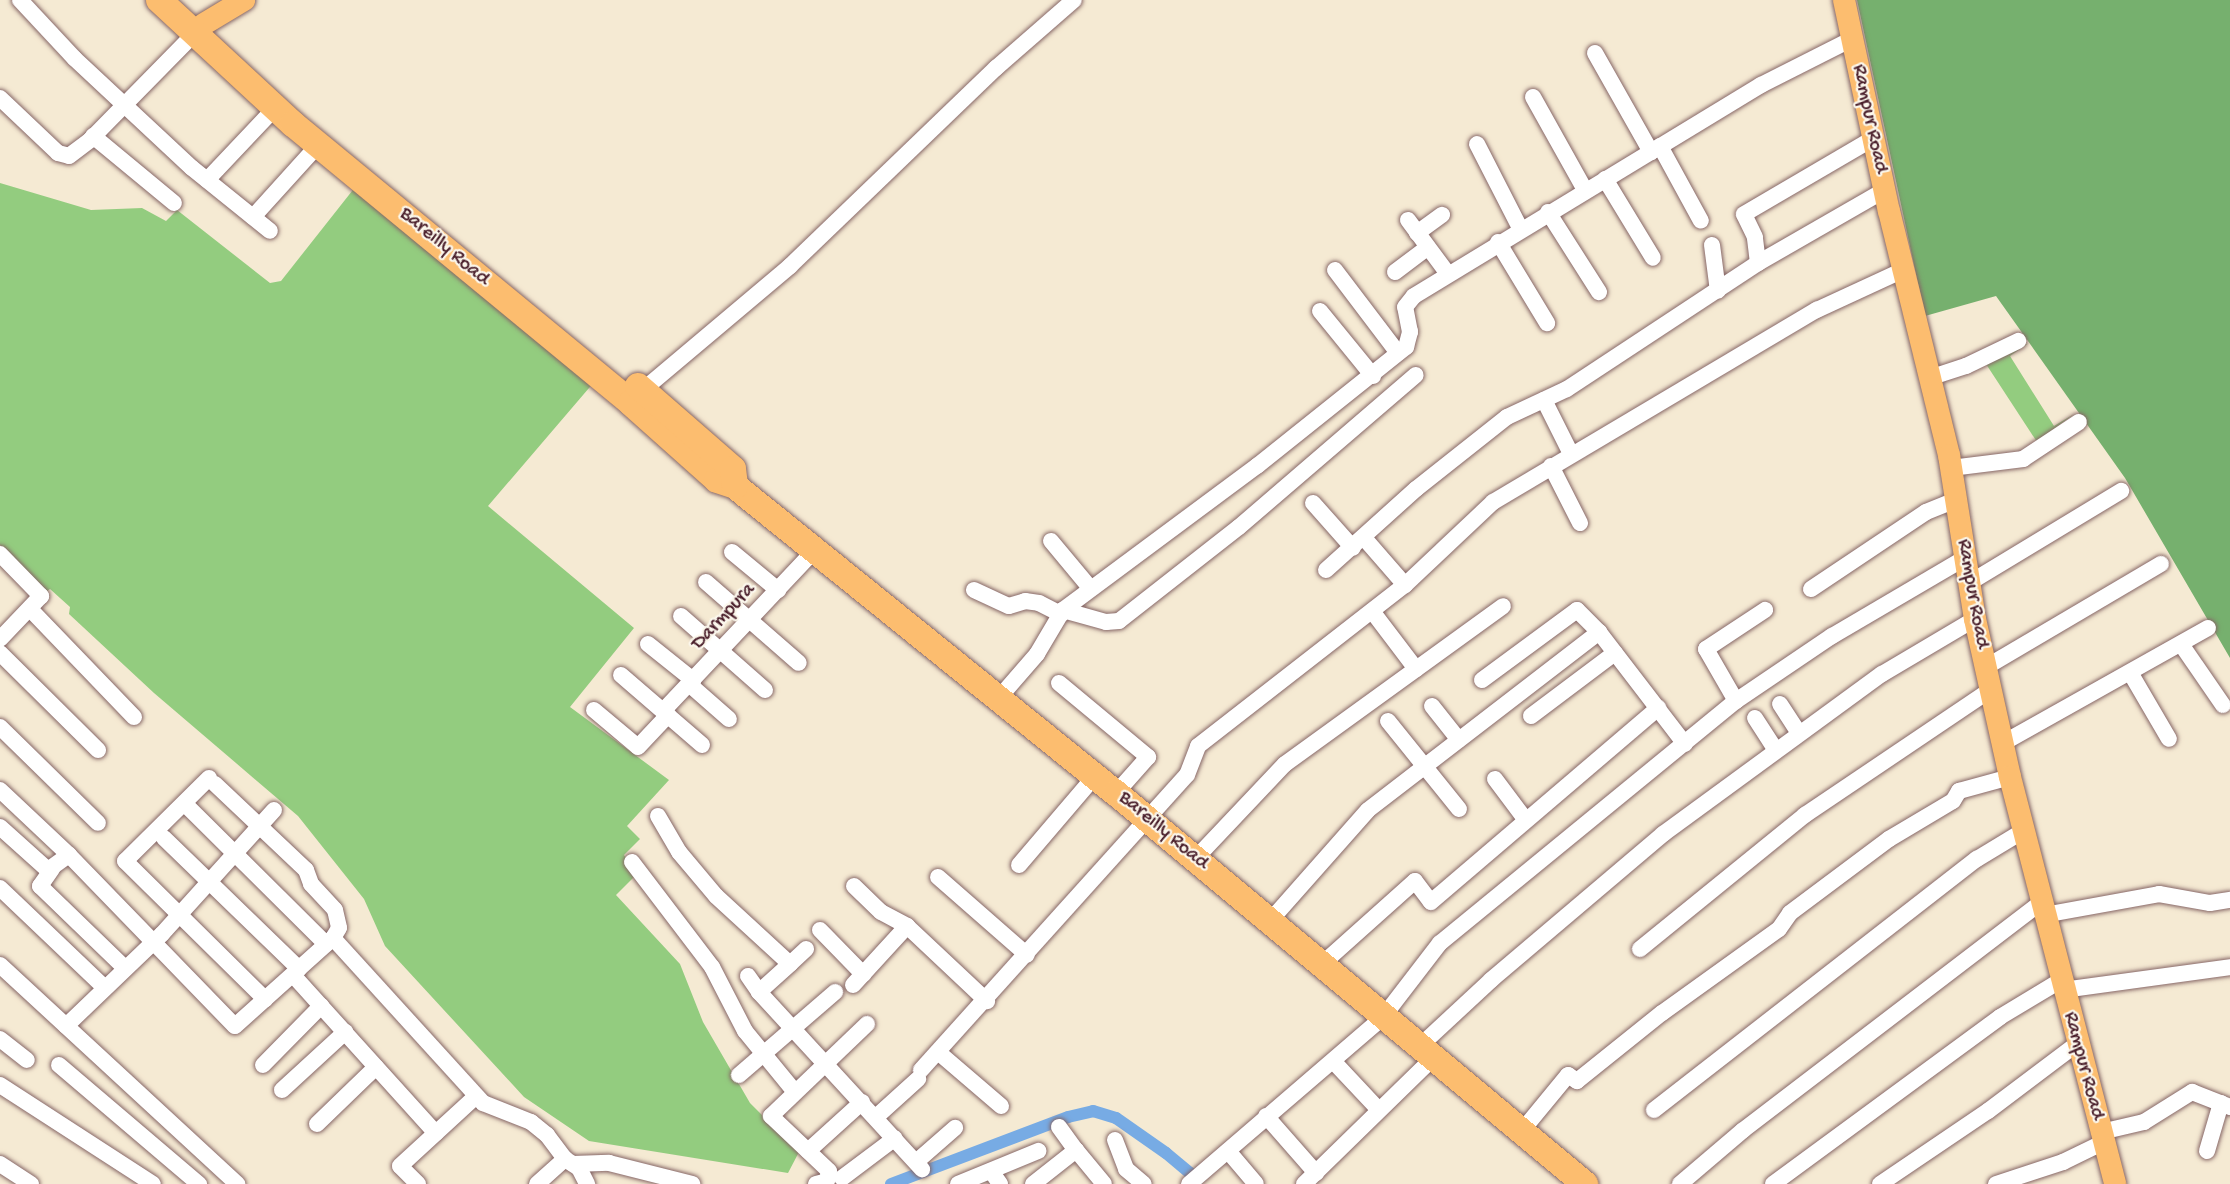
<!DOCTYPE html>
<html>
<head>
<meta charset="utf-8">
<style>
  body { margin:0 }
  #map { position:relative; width:2230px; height:1184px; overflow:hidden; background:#f5ead3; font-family:"Gochi Hand",sans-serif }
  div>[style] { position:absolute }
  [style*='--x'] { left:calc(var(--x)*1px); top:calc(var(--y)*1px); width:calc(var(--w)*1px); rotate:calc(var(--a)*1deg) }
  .green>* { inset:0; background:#93cc7f }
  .forest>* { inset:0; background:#76b06e }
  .canal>* { height:12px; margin:-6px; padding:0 6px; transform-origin:6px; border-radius:6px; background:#77abe4 }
  .roads { filter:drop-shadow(0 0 2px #866666) drop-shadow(0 0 2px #866666) }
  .minor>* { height:16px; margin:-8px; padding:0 8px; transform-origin:8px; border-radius:8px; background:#fff }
  .major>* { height:22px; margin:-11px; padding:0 11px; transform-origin:11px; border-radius:11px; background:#fcbd6f }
  .highway>* { height:26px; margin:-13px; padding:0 13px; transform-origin:13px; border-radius:13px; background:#fcbd6f }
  span { translate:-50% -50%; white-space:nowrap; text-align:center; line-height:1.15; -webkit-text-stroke:4.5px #fbf7ec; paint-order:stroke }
  .street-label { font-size:20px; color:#4a1f2b }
</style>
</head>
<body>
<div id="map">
  <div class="green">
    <div style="clip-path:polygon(0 183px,91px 210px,142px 208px,166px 221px,177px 210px,270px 283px,281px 281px,356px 186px,595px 381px,488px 506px,634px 628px,570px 707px,669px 780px,627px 826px,640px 839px,624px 855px,637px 874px,616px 895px,680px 964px,703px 1022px,750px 1103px,799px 1152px,788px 1173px,589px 1141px,524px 1097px,385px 946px,364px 899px,298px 816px,154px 693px,69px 614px,70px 607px,50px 589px,46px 592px,0 545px)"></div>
    <div style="clip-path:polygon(2029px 343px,2010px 356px,2054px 426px,2074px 414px,2037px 442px,1986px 364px)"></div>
  </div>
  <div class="forest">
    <div style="clip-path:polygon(1857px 0,2230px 0,2230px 658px,2125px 478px,1996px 296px,1925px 316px)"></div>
  </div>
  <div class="canal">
    <div style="--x:891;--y:1184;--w:189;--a:-20.7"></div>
    <div style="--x:1068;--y:1117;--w:26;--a:-13"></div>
    <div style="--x:1093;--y:1111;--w:24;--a:17"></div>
    <div style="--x:1116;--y:1118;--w:61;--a:35"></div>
    <div style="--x:1166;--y:1153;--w:31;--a:40"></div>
    <div style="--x:1190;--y:1173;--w:13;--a:61"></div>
  </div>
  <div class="roads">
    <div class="minor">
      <div style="--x:20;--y:0;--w:79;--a:47"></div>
      <div style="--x:74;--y:58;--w:161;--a:43"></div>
      <div style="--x:192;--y:168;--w:100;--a:38.9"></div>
      <div style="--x:1595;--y:53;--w:114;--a:60.5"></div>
      <div style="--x:1533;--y:97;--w:107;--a:60.8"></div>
      <div style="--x:0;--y:98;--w:80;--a:43.5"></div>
      <div style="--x:58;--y:153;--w:11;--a:15"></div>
      <div style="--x:69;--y:156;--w:26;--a:-37"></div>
      <div style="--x:90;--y:140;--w:148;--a:-45.5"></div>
      <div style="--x:93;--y:136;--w:105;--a:39.6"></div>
      <div style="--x:1477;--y:144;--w:94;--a:62.9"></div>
      <div style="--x:1660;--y:146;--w:85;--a:61.3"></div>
      <div style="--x:1605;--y:179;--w:92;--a:58.7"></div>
      <div style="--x:207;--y:180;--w:99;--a:-46.6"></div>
      <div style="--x:1548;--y:212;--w:95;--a:57.5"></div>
      <div style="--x:253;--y:217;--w:97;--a:-47.9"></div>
      <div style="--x:1408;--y:220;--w:67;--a:53.5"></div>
      <div style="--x:1417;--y:233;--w:31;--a:-36"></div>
      <div style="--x:1498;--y:242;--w:95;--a:58.8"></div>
      <div style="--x:1712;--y:245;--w:46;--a:82.6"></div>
      <div style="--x:1758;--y:263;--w:26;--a:-97"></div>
      <div style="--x:1755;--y:237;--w:25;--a:-116"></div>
      <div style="--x:1744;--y:214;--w:151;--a:-30.3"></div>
      <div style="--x:1335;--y:270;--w:104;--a:52.8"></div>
      <div style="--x:1395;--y:272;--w:41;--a:-37.1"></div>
      <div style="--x:1320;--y:311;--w:84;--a:50.8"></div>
      <div style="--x:1929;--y:378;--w:39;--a:-18"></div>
      <div style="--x:1966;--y:366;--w:58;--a:-25.7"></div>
      <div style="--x:643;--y:390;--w:192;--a:-40.1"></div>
      <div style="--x:790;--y:266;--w:286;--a:-43.9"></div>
      <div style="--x:996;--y:68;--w:103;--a:-41.1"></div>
      <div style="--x:1544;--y:400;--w:60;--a:63.4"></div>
      <div style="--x:1551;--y:466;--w:64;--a:63"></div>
      <div style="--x:1951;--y:468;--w:73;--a:-7.1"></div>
      <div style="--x:2023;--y:459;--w:67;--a:-33.5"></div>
      <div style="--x:1313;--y:503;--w:60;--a:48.4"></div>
      <div style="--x:1365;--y:539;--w:61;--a:49"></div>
      <div style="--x:1051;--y:541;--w:62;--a:50.2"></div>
      <div style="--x:732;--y:552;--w:60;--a:39.6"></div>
      <div style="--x:0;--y:554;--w:59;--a:45.7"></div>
      <div style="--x:41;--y:596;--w:59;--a:133.6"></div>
      <div style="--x:1326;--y:570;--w:121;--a:-42"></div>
      <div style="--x:1416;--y:489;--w:116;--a:-38.4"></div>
      <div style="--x:1507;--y:417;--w:66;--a:-25"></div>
      <div style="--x:1567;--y:389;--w:229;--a:-33.4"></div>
      <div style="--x:1758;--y:263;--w:146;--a:-29.9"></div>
      <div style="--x:706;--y:582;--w:123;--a:41.1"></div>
      <div style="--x:1969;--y:583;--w:178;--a:-31.2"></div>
      <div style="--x:1811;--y:589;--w:138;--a:-33.8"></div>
      <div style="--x:1926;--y:512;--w:32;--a:-22"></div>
      <div style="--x:974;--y:590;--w:38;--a:25"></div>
      <div style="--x:1009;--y:606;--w:17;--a:-17"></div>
      <div style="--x:1025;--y:601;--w:14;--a:8"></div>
      <div style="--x:1039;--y:603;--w:25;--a:27"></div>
      <div style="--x:30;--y:609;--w:150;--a:46.1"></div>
      <div style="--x:1063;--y:610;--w:45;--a:15.6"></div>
      <div style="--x:1106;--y:622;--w:13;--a:-4"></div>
      <div style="--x:1119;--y:621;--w:152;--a:-38.1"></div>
      <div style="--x:1239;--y:527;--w:233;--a:-40.7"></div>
      <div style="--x:1372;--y:611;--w:73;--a:52.8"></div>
      <div style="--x:681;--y:616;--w:112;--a:41.4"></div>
      <div style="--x:648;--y:644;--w:58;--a:38.7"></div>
      <div style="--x:2181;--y:644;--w:74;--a:55.5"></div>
      <div style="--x:0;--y:653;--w:138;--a:44.7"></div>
      <div style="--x:1986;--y:667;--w:203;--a:-30.5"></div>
      <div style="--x:2131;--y:674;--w:75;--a:59.7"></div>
      <div style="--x:621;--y:675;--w:107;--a:40.8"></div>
      <div style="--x:1482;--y:680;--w:118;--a:-36.4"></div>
      <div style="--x:1577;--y:610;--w:31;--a:45"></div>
      <div style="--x:1059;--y:683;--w:116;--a:39.7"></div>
      <div style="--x:1148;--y:757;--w:48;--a:131.6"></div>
      <div style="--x:689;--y:684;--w:53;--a:41.2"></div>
      <div style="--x:998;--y:699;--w:60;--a:-49.1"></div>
      <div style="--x:1037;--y:654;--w:51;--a:-59.4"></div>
      <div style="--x:1063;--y:610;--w:242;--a:-36.6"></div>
      <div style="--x:1257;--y:466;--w:191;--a:-38.6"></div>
      <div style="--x:1406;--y:347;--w:16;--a:-75"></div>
      <div style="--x:1410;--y:332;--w:25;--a:-101"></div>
      <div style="--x:1405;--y:307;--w:14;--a:-51"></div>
      <div style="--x:1414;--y:296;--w:406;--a:-31.3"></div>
      <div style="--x:1761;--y:85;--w:102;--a:-26.8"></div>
      <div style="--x:1736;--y:701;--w:60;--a:-120"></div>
      <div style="--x:1706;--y:649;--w:71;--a:-33.5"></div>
      <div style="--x:1780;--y:704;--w:33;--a:57"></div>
      <div style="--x:1432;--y:706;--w:43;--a:51.5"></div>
      <div style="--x:594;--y:710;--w:57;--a:40.1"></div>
      <div style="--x:638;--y:747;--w:44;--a:-46.8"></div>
      <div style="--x:663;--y:711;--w:220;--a:-46.7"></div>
      <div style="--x:1531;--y:716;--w:105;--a:-36.9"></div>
      <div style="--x:1755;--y:718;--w:37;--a:57"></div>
      <div style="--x:1388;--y:721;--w:113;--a:51.1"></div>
      <div style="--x:0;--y:727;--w:137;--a:44.4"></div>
      <div style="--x:2003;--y:743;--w:235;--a:-29.3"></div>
      <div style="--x:209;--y:778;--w:118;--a:135.3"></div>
      <div style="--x:125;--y:861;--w:197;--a:44.6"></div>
      <div style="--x:1495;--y:779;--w:50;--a:53.1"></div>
      <div style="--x:215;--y:784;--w:125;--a:43.4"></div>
      <div style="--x:306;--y:870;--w:15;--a:70"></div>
      <div style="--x:311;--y:884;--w:35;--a:47"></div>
      <div style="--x:335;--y:910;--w:18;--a:77"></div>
      <div style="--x:339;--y:928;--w:12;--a:121"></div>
      <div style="--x:333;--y:938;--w:223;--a:47.7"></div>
      <div style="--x:483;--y:1103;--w:52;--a:21.6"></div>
      <div style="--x:531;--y:1122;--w:21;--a:39"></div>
      <div style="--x:547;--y:1135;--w:30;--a:53"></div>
      <div style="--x:565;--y:1159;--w:17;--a:33"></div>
      <div style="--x:579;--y:1168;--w:18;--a:63"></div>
      <div style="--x:0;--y:790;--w:95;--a:43.3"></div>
      <div style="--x:189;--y:808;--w:193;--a:44.8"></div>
      <div style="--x:658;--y:816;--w:42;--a:59.7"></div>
      <div style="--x:679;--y:852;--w:57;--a:49.9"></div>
      <div style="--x:716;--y:896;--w:100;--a:42.6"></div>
      <div style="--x:790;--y:964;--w:42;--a:137.9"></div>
      <div style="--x:759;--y:992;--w:241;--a:47.4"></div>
      <div style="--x:0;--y:827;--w:64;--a:41.9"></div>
      <div style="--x:48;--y:870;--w:26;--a:-36"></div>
      <div style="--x:69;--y:855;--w:238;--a:45.9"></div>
      <div style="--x:235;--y:1026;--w:132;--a:-41.9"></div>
      <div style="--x:164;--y:838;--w:188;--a:44.1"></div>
      <div style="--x:1196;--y:858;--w:129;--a:-46.6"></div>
      <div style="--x:1285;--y:764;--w:269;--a:-35.9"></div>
      <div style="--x:632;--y:862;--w:132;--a:52.7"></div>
      <div style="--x:712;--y:967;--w:72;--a:62.7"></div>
      <div style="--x:745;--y:1031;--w:79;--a:50.7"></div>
      <div style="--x:1019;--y:865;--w:117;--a:-49.5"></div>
      <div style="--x:52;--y:869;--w:21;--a:125"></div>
      <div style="--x:40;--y:886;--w:118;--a:44"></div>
      <div style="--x:938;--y:877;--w:118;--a:41.2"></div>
      <div style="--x:854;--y:886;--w:37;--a:44"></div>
      <div style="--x:881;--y:912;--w:30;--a:28"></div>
      <div style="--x:907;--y:926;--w:110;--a:43.2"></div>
      <div style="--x:0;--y:888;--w:145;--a:43.6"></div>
      <div style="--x:2044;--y:915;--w:117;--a:-10.3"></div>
      <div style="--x:2159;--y:894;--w:52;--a:10"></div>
      <div style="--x:2210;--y:903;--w:20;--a:-9"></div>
      <div style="--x:1269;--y:922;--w:149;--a:-48.5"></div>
      <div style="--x:1368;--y:810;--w:292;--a:-37.6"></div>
      <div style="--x:1599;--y:632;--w:141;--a:52.5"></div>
      <div style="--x:820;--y:930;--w:62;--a:45.7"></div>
      <div style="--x:1640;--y:949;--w:213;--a:-39.1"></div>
      <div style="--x:1805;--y:815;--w:225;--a:-34"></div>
      <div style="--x:790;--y:964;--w:22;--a:-43"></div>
      <div style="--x:0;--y:965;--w:323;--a:42.7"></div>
      <div style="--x:1321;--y:965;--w:126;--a:-41.8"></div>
      <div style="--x:1415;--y:881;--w:26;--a:53"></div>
      <div style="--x:1431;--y:902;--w:299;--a:-40.5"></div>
      <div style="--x:293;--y:975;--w:213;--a:47.9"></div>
      <div style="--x:748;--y:976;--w:19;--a:55"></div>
      <div style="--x:853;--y:985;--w:80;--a:-47.5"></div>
      <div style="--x:2063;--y:990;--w:169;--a:-7.8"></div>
      <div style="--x:66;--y:1026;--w:133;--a:-43.8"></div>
      <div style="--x:162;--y:934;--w:167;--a:-47.9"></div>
      <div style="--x:0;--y:1039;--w:34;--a:38"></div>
      <div style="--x:1419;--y:1047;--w:98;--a:-42.9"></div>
      <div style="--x:1491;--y:980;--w:226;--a:-40.3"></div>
      <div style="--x:1663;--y:834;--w:271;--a:-36.2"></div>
      <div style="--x:1882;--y:674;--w:108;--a:-30.6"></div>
      <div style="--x:938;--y:1052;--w:83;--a:40.6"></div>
      <div style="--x:1333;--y:1061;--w:66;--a:46.8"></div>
      <div style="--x:59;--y:1065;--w:184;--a:40.4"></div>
      <div style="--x:263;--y:1065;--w:83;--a:-45.5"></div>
      <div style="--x:921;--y:1070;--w:397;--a:-48"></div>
      <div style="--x:1187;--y:775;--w:31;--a:-69"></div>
      <div style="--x:1198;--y:746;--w:262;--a:-37.9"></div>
      <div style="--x:1405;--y:585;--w:121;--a:-43.3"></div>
      <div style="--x:1493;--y:502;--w:377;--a:-30.7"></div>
      <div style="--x:1817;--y:310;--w:95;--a:-24.9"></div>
      <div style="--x:739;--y:1075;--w:127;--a:-40.8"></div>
      <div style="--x:0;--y:1085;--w:182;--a:32.9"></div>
      <div style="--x:282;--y:1090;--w:86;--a:-42.6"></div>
      <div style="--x:1654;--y:1110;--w:409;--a:-37.9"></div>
      <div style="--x:1977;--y:859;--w:54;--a:-31.3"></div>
      <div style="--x:1266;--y:1116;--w:76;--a:48.7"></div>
      <div style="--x:876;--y:1117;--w:57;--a:-42.1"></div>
      <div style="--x:317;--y:1124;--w:82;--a:-44"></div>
      <div style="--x:1059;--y:1127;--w:29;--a:54"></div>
      <div style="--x:1521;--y:1132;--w:74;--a:-50.5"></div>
      <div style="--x:1568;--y:1075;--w:11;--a:34"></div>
      <div style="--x:1577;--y:1081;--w:109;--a:-38.7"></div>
      <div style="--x:1662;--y:1013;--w:144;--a:-35.7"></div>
      <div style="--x:1779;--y:929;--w:19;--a:-55"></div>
      <div style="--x:1790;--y:913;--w:124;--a:-36.8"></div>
      <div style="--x:1889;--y:839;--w:74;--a:-30.7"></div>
      <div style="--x:1953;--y:801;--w:12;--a:-59"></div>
      <div style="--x:1959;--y:791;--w:53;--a:-15.4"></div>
      <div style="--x:2101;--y:1132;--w:44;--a:-13.1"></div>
      <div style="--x:2144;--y:1122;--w:57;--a:-32"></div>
      <div style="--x:2192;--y:1092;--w:41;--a:21.5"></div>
      <div style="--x:1115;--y:1140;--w:31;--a:69"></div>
      <div style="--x:1126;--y:1169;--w:23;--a:40"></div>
      <div style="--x:808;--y:1151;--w:73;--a:-42.2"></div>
      <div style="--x:1228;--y:1151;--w:43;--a:49.7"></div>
      <div style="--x:2207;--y:1151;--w:50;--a:-73.7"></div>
      <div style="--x:916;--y:1162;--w:52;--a:-41.1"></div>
      <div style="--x:0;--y:1164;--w:37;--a:33"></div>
      <div style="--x:573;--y:1164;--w:36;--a:-2"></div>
      <div style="--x:609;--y:1163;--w:86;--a:14.2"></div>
      <div style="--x:991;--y:1171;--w:16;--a:55"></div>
      <div style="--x:842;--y:1178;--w:66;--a:-37"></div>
      <div style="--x:418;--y:1184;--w:25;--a:-135"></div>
      <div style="--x:400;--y:1166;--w:103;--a:-42.6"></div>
      <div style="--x:537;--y:1184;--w:38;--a:-42"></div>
      <div style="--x:816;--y:1184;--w:11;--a:-15"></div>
      <div style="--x:827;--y:1181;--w:10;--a:-79"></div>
      <div style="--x:829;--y:1171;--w:80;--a:-136.5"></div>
      <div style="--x:771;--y:1116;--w:133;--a:-43.8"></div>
      <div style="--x:958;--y:1184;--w:87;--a:-22.4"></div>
      <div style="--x:1033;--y:1184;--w:55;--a:-38.3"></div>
      <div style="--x:1076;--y:1150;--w:44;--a:50.5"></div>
      <div style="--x:1189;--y:1184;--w:256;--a:-40.7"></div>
      <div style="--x:1383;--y:1017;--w:93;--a:-52.4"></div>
      <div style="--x:1440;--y:943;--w:382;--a:-39.3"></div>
      <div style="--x:1736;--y:701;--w:116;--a:-34.1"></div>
      <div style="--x:1832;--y:636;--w:154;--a:-30.4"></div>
      <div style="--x:1304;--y:1184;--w:180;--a:-44.3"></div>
      <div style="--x:1680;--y:1184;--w:82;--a:-40.5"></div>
      <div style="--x:1742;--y:1131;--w:375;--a:-37.4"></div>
      <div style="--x:1773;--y:1184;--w:282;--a:-36.3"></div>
      <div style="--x:2000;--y:1017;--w:70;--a:-31"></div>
      <div style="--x:1880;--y:1184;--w:130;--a:-34.1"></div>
      <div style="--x:1988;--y:1111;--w:111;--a:-37"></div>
      <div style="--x:1996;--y:1184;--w:71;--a:-18.2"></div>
      <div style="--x:2063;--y:1162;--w:46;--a:-26"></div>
    </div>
    <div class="major">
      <div style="--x:1844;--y:0;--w:216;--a:78"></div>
      <div style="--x:1889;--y:211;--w:251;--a:76.2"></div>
      <div style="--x:1949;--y:455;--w:166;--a:81"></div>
      <div style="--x:1975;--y:619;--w:162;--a:77.5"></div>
      <div style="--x:2010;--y:777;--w:420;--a:75.5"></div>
      <div style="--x:204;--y:24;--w:47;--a:-31"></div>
    </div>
    <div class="highway">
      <div style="--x:159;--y:0;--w:183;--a:42.8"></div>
      <div style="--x:293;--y:124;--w:438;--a:39.5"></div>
      <div style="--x:631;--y:403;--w:115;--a:41.8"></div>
      <div style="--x:717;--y:480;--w:19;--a:18"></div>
      <div style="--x:735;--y:486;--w:489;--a:38.9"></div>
      <div style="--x:1116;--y:793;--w:611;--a:39.82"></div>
      <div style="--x:638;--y:386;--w:126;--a:41.1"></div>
      <div style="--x:733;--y:469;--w:17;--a:83"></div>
    </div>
  </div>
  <div class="street-label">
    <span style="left:1869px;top:119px;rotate:78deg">Rampur Road</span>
    <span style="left:444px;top:247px;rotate:40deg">Bareilly Road</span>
    <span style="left:1972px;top:594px;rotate:80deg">Rampur Road</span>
    <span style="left:724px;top:617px;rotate:-47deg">Darmpura</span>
    <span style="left:1163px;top:831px;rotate:40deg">Bareilly Road</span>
    <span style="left:2083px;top:1066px;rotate:75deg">Rampur Road</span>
  </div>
</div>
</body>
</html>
